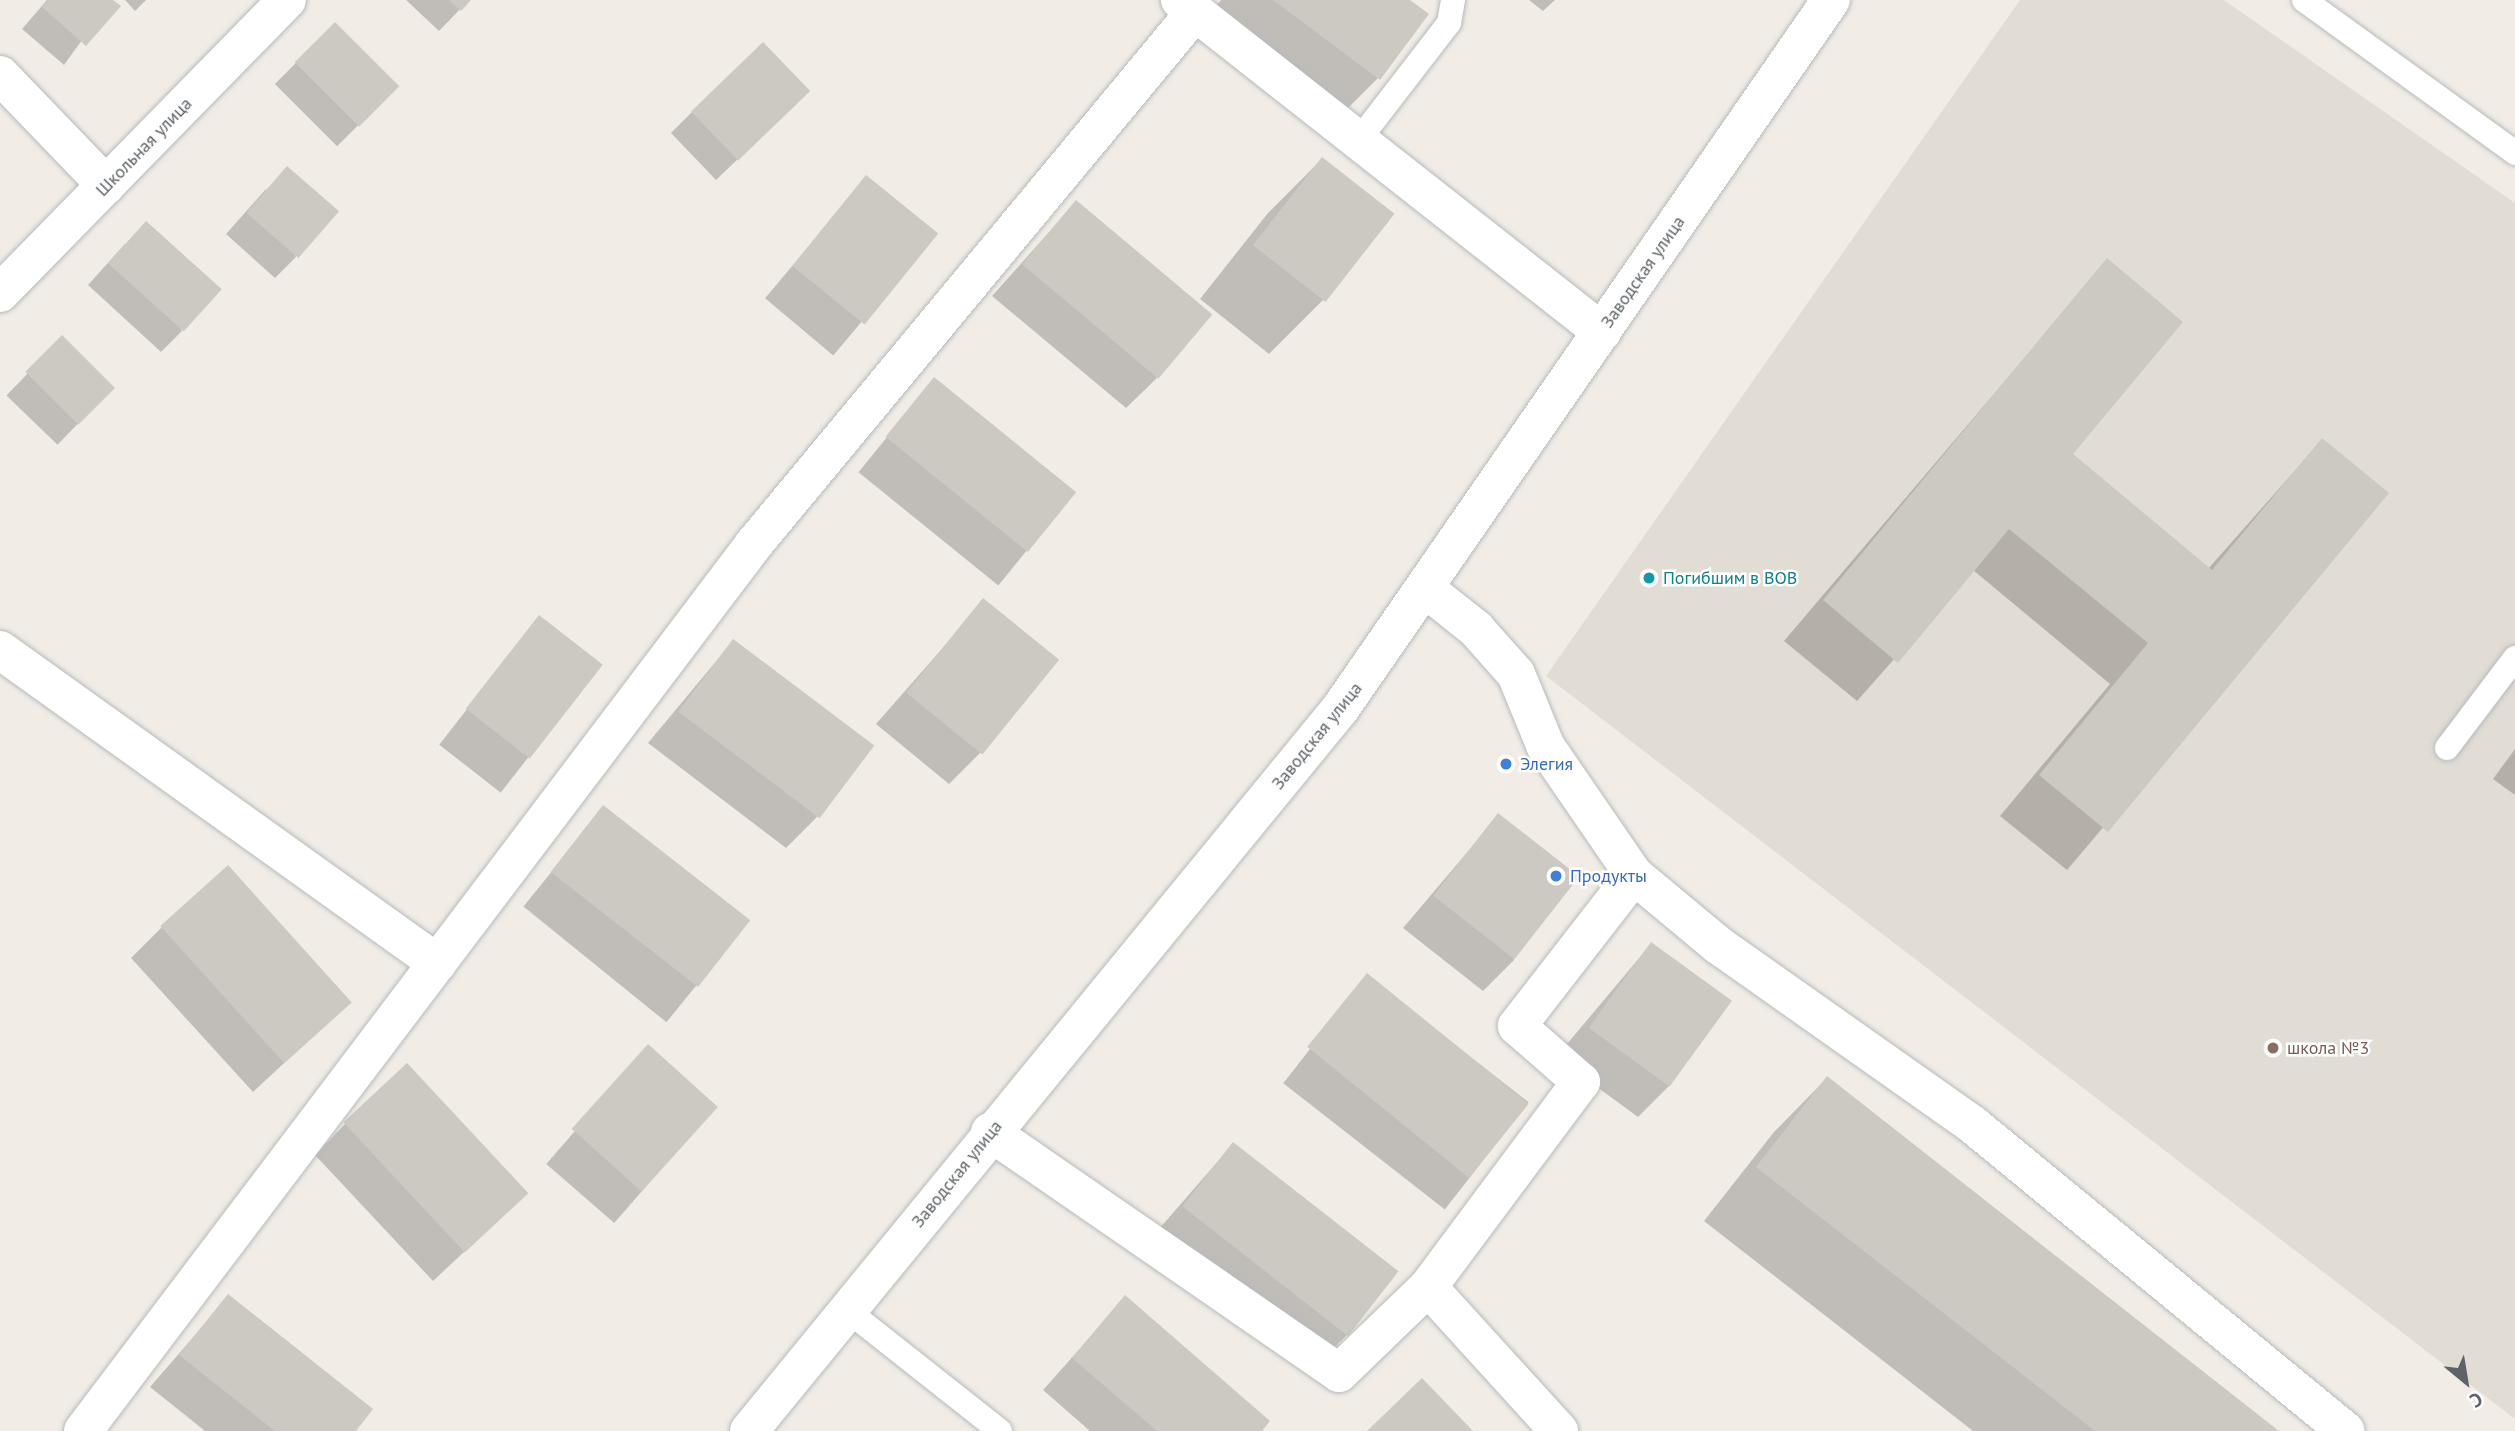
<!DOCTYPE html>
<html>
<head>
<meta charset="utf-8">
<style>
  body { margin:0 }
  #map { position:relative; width:2515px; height:1431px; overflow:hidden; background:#f1ede6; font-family:"PT Sans",sans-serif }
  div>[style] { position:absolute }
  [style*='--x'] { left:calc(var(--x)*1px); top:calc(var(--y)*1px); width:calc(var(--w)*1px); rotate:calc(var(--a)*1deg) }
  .education>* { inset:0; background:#e1dcd4 }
  .shadow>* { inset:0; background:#0003; transform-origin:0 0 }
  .building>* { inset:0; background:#ccc8c2; transform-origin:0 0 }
  .roads { filter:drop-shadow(0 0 2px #b6babd) drop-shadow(0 0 2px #b6babd) }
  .service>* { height:24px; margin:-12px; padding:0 12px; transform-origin:12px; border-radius:12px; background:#fff }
  .minor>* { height:38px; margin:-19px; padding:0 19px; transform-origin:19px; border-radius:19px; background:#fff }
  .secondary>* { height:38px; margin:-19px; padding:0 19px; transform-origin:19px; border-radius:19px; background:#fff }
  .dots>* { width:19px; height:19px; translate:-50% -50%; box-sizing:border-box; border:4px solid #fff; border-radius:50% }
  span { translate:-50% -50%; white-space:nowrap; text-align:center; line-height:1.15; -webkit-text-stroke:5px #fff; paint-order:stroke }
  .street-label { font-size:18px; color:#5d6367 }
  .culture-label { font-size:18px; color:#0d838f }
  .left { translate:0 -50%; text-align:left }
  .shop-label { font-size:18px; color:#366cbe }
  .education-label { font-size:18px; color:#785e54 }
  .north { position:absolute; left:2431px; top:1347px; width:70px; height:70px; -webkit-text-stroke:5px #fff; paint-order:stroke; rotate:150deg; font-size:19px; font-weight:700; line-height:28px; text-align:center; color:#5d6367 }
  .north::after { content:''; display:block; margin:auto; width:24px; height:32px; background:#5d6367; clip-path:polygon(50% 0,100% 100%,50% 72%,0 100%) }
</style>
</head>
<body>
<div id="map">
  <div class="education">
    <div style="clip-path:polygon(2020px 0,2224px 0,2515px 203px,2515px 1419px,1546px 676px)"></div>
  </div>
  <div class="shadow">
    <div style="clip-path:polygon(47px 0,111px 0,64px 65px,22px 29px)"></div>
    <div style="clip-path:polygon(125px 0,146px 0,135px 11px)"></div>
    <div style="clip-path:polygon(406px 0,469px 0,439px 31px)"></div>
    <div style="clip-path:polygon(1221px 0,1407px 0,1378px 78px,1347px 109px,1214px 9px)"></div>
    <div style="clip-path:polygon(1529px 0,1555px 0,1543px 11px)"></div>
    <div style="left:335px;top:24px;width:88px;height:85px;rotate:45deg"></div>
    <div style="clip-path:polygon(692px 112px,787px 112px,716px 180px,671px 133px)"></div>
    <div style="clip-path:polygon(1322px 159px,1392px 214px,1323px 300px,1269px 354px,1200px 299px,1268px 213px)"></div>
    <div style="left:866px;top:178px;width:89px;height:157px;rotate:40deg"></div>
    <div style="clip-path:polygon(266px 189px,296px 257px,275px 278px,226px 234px)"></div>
    <div style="clip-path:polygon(1076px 202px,1157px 378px,1126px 408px,992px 296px)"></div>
    <div style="clip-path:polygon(125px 244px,182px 331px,161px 352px,88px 285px)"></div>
    <div style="clip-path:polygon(2107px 261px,2070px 455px,2208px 569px,2322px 440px,2387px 493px,2067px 870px,2000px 816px,2110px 684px,1973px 570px,1857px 701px,1784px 641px)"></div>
    <div style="left:62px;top:338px;width:71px;height:80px;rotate:44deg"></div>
    <div style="left:934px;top:379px;width:180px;height:120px;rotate:39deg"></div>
    <div style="clip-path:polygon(984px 601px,980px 753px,949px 784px,876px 724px)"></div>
    <div style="left:539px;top:617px;width:78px;height:162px;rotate:38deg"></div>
    <div style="clip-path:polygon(733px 641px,817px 817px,786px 848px,648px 743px)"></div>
    <div style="clip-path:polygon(2515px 749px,2515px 795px,2493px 779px)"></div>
    <div style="left:604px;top:807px;width:184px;height:128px;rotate:39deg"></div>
    <div style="clip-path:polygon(1498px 816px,1514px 960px,1483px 991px,1403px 928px)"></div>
    <div style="clip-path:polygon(162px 927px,350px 1002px,253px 1092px,131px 958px)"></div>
    <div style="clip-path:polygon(1651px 944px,1669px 1086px,1638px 1117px,1556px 1057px)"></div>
    <div style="left:1367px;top:976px;width:205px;height:136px;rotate:38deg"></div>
    <div style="left:648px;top:1047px;width:90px;height:155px;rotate:41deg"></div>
    <div style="clip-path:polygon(1827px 1078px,2276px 1431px,1973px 1431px,1704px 1221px,1774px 1132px)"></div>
    <div style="clip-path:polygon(345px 1124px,495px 1223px,433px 1281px,315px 1155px)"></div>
    <div style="clip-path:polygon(1233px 1144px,1348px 1334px,1317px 1364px,1152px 1237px)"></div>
    <div style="clip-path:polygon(228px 1297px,354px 1431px,205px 1431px,150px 1387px)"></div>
    <div style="clip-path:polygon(1125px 1298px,1260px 1431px,1090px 1431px,1043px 1390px)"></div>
  </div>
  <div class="building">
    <div style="clip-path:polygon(48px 0,113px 0,121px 6px,86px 46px,42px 7px)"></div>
    <div style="clip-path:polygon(449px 0,471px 0,461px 11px)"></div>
    <div style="clip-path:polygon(1273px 0,1410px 0,1429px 14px,1380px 80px)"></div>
    <div style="left:335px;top:22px;width:91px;height:57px;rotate:45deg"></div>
    <div style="left:763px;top:42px;width:68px;height:100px;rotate:46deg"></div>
    <div style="left:1322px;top:157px;width:92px;height:112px;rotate:38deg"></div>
    <div style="left:287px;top:166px;width:69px;height:62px;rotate:41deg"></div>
    <div style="left:866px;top:175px;width:93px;height:117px;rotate:39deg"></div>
    <div style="left:1076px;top:200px;width:178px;height:84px;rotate:40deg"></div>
    <div style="left:146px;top:221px;width:102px;height:57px;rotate:42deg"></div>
    <div style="clip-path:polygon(2107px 258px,2183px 322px,2073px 454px,2212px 570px,2322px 438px,2389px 493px,2108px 832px,2039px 775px,2148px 643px,2009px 529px,1898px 663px,1823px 600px)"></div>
    <div style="left:62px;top:335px;width:75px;height:52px;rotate:45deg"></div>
    <div style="left:934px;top:377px;width:183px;height:77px;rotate:39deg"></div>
    <div style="left:983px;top:598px;width:98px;height:122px;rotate:39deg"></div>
    <div style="left:539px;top:615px;width:81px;height:119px;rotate:38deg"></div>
    <div style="left:733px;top:639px;width:177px;height:91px;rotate:37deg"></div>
    <div style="left:603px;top:805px;width:187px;height:85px;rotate:38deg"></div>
    <div style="left:1498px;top:813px;width:103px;height:105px;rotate:38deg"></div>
    <div style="left:228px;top:865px;width:185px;height:91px;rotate:48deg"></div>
    <div style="left:1651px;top:942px;width:100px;height:106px;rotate:36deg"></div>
    <div style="left:1367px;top:973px;width:208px;height:95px;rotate:39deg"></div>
    <div style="left:648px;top:1044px;width:94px;height:114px;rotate:42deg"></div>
    <div style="left:407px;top:1063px;width:178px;height:87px;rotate:47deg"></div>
    <div style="clip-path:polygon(1827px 1076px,2028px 1234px,2279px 1431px,2095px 1431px,1756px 1167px)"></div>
    <div style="left:1233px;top:1142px;width:210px;height:82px;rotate:38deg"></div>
    <div style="clip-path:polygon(228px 1294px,373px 1409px,356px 1431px,275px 1431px,179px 1355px)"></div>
    <div style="clip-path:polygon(1125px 1295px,1270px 1421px,1262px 1431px,1157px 1431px,1072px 1358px)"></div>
    <div style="clip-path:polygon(1422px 1378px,1473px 1431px,1367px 1431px)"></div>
  </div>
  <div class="roads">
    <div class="service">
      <div style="--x:2304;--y:0;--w:261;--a:35.9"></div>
      <div style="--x:1358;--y:141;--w:149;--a:-52.4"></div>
      <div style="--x:1449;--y:23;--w:23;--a:-80"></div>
      <div style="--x:2447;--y:748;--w:113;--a:-52.9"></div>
      <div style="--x:847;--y:1310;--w:195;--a:38.3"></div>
    </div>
    <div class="minor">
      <div style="--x:1180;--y:0;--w:537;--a:38.19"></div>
      <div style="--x:0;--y:75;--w:153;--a:46.1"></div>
      <div style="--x:0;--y:293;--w:410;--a:-45.6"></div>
      <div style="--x:1427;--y:590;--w:63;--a:38.5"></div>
      <div style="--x:1476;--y:629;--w:60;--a:48.4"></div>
      <div style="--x:1516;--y:674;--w:79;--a:67.7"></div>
      <div style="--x:1546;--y:747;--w:155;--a:55.5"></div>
      <div style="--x:1634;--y:875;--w:109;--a:39.8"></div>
      <div style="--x:1718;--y:945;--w:312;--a:35.2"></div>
      <div style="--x:1973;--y:1125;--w:482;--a:39.4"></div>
      <div style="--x:0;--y:650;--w:538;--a:35.61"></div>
      <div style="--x:990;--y:1132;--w:424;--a:34.6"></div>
      <div style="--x:1339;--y:1373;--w:124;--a:-44"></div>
      <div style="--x:1428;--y:1287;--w:195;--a:47.7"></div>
      <div style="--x:1428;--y:1287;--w:256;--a:-53.3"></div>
      <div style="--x:1581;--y:1082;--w:85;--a:-138.8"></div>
      <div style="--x:1517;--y:1026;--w:191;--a:-52.2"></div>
      <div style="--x:83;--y:1431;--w:1112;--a:-52.89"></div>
      <div style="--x:754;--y:544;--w:691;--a:-50.34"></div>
    </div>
    <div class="secondary">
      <div style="--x:749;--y:1431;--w:933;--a:-50.7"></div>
      <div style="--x:1340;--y:709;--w:862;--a:-55.3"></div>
    </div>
  </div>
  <div class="dots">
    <div style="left:1649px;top:578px;background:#0f9aa8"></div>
    <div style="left:1506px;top:764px;background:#3f7fe0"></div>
    <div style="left:1556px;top:876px;background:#3f7fe0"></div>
    <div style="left:2273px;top:1048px;background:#8d6e63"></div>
  </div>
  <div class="street-label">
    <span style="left:144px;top:147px;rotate:-46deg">Школьная улица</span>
    <span style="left:1643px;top:272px;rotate:-55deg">Заводская улица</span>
    <span style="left:1317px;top:736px;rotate:-51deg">Заводская улица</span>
    <span style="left:957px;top:1174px;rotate:-51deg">Заводская улица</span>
  </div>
  <div class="culture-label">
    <span class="left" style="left:1663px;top:578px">Погибшим в ВОВ</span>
  </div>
  <div class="shop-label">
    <span class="left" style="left:1520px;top:764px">Элегия</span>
    <span class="left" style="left:1570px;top:876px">Продукты</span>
  </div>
  <div class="education-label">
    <span class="left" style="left:2287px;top:1048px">школа №3</span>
  </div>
  <div class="north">С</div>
</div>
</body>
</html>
